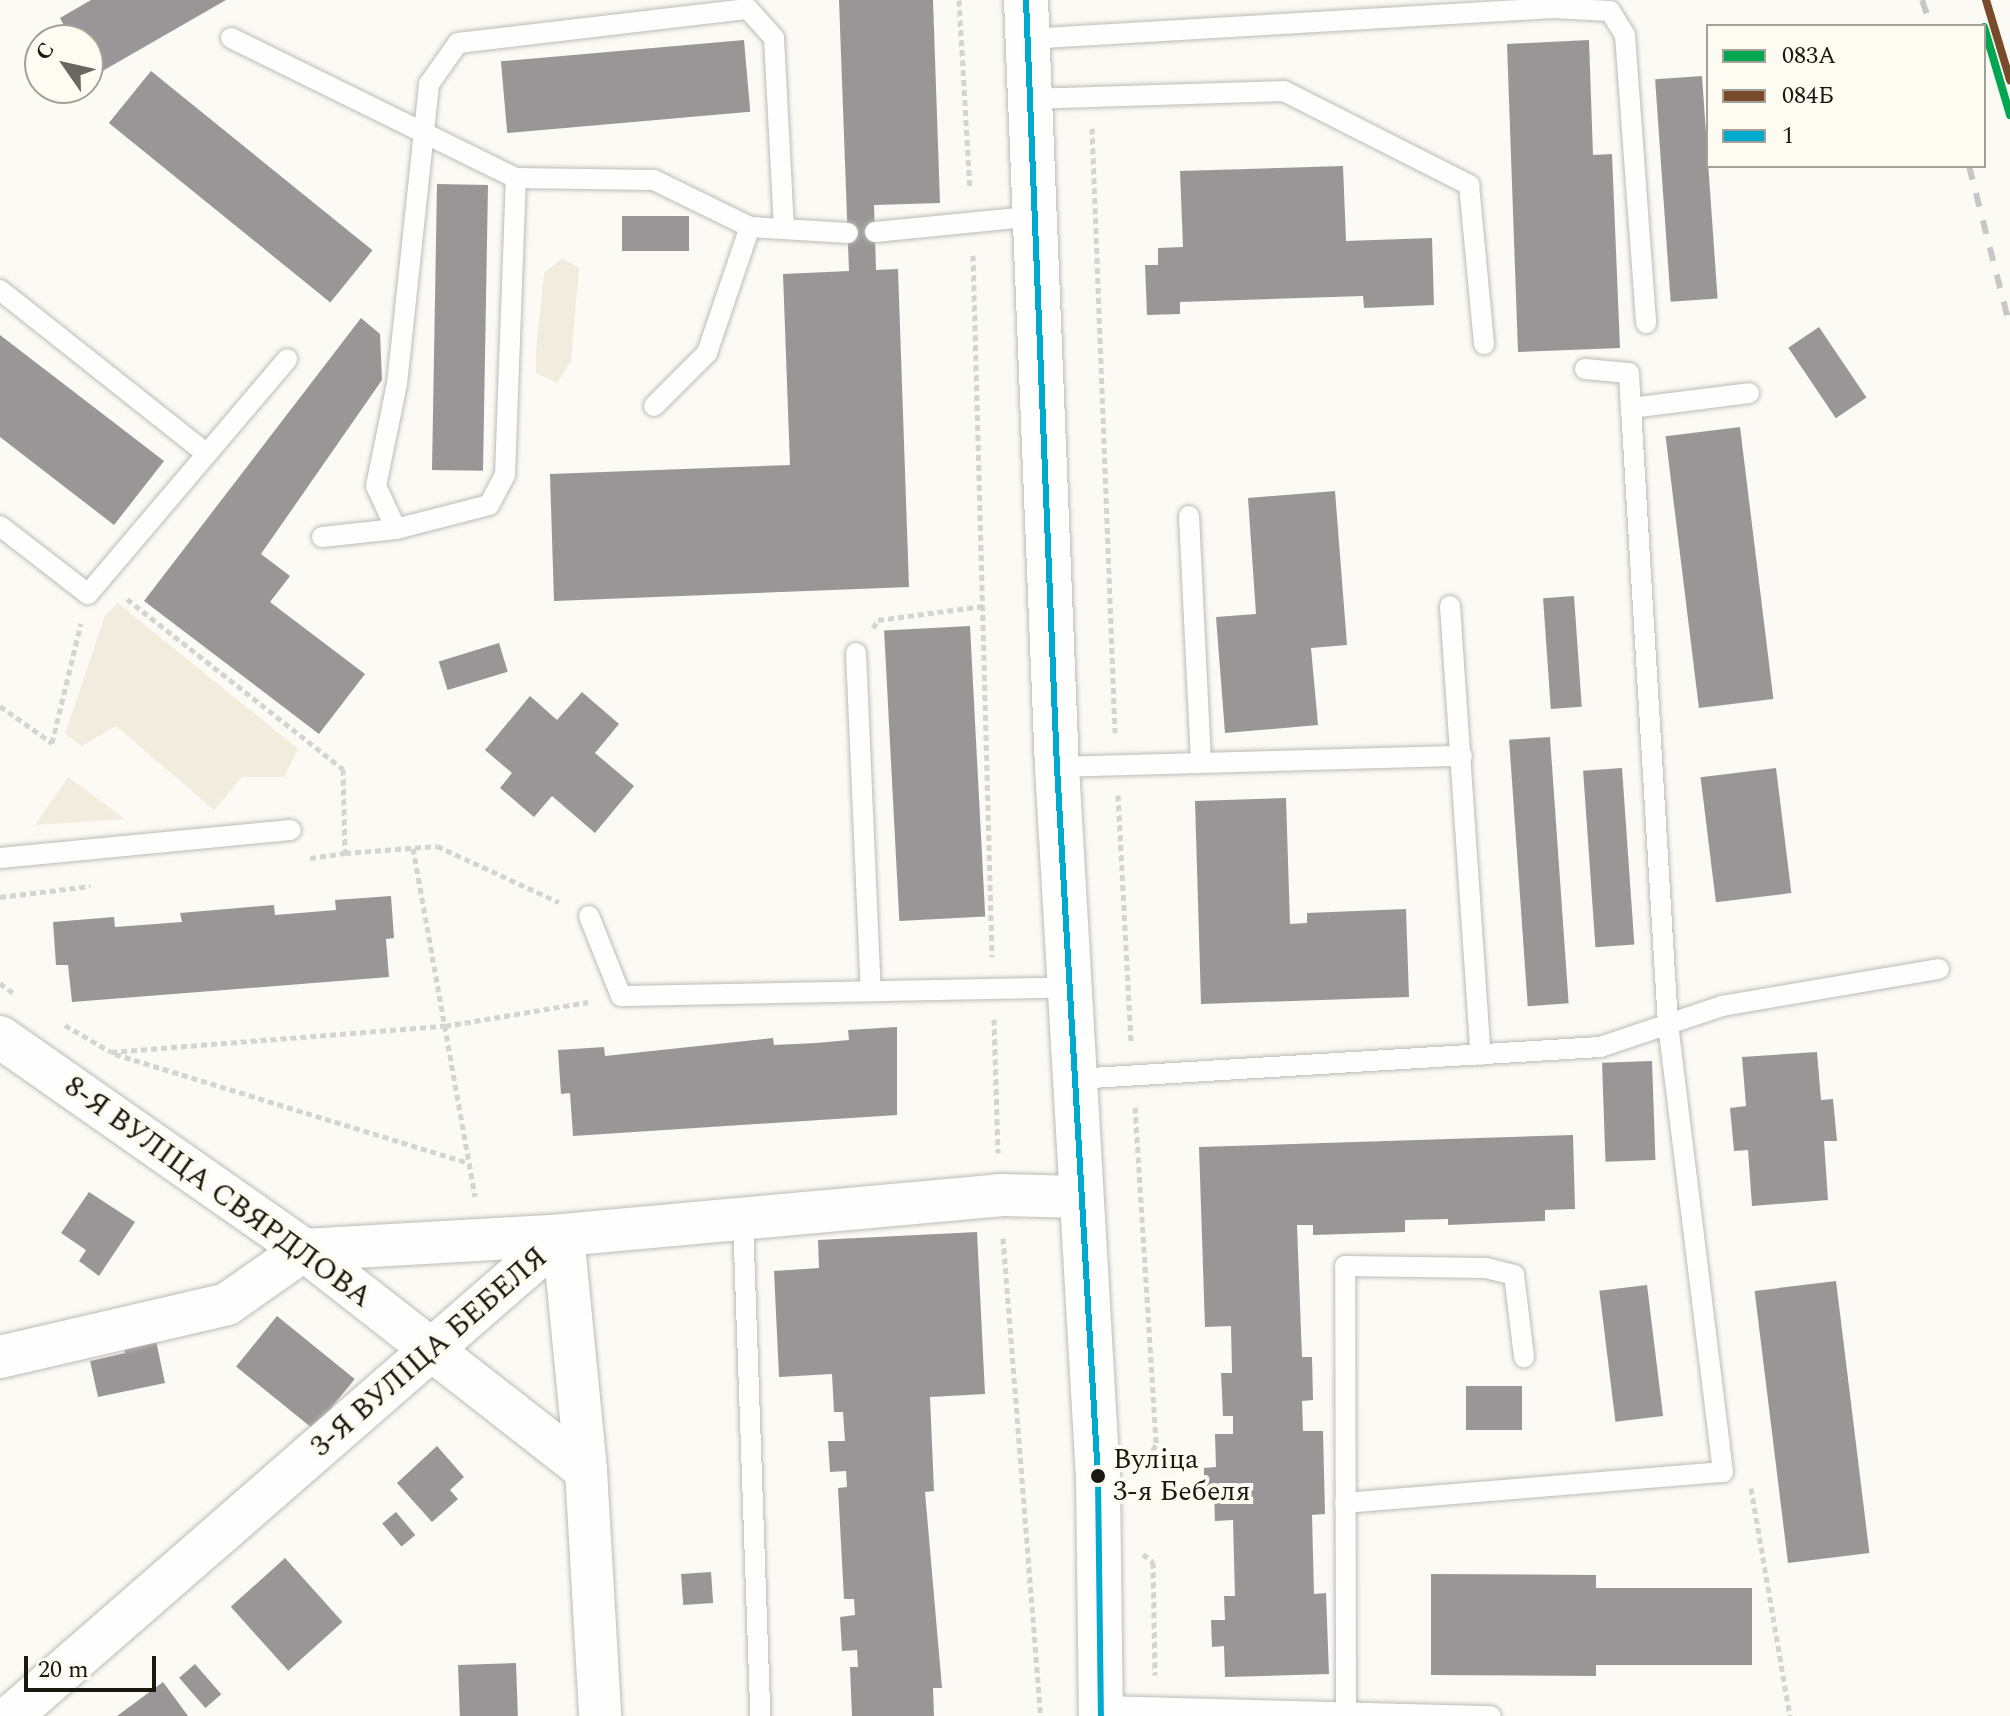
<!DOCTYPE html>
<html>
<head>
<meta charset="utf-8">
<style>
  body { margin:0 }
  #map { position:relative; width:2010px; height:1716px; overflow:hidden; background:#fbfaf5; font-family:Spectral,serif }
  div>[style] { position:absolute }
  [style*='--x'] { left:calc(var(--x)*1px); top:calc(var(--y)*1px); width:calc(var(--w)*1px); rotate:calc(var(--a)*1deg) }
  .green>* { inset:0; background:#f1ecdd }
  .building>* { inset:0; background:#9a9698; transform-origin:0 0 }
  .path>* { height:5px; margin-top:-2.5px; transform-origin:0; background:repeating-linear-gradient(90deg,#d5d4d2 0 6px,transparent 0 10px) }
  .roads { filter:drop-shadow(0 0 2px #bcbbb5) drop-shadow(0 0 2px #bcbbb5) }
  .service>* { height:20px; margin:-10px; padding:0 10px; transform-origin:10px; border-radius:10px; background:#fefefe }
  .minor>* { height:42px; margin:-21px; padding:0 21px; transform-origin:21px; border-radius:21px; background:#fefefe }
  .secondary>* { height:44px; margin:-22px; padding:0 22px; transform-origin:22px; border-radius:22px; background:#fefefe }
  .rail>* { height:6px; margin-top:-3px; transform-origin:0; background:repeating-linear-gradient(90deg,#c7c7c5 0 14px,transparent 0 28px) }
  .bus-1>* { height:6px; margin:-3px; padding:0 3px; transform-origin:3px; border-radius:3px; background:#00a9ce }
  .rail-1>* { height:8px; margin:-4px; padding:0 4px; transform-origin:4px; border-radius:4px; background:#00a651 }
  .rail-2>* { height:8px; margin:-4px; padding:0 4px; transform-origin:4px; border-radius:4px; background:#7a4b2a }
  .dots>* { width:22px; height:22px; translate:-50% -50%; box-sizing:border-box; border:4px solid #fefbf2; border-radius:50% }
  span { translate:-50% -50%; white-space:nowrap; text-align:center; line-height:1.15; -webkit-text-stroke:8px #fefbf2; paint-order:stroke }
  .bus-label { font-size:28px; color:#1b1810 }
  .left { translate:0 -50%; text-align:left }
  .street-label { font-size:30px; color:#1b1810 }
  .legend { position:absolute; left:1706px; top:24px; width:280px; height:144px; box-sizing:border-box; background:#fefbf2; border:2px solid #a3a098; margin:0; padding:10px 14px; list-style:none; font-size:24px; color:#1b1810 }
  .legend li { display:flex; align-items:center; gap:16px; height:40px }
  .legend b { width:40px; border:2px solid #a3a098 }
  .north { position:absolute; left:24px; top:24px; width:80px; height:80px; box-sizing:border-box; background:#fefbf2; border:2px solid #a3a098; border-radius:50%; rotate:304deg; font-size:22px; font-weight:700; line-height:32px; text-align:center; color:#1b1810 }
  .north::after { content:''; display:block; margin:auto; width:28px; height:36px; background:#696760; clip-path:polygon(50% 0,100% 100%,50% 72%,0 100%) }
  .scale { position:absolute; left:24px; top:1656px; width:132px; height:36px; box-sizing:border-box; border:4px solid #1b1810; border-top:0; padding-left:10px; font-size:24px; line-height:28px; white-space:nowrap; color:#1b1810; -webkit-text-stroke:6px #fefbf2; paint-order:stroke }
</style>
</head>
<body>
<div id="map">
  <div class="green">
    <div style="clip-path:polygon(562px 258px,579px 268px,571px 361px,557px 383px,536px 373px,536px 350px,544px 273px)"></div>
    <div style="clip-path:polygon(118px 603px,298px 749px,284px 777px,242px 777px,214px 810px,116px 726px,82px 746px,65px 734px,105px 615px)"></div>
    <div style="clip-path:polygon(68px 777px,125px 819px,35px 825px)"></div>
  </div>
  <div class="building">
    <div style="clip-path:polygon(91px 0,226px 0,92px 77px,88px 40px,72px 40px,60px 18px)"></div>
    <div style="clip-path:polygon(839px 0,933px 0,940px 203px,874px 205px,876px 270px,898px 269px,909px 587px,554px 601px,550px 474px,790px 465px,783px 274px,849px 271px)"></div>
    <div style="left:744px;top:40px;width:72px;height:244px;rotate:85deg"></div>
    <div style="clip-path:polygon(1589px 40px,1593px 155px,1612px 154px,1620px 348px,1518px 352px,1507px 44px)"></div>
    <div style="left:151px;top:71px;width:285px;height:67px;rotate:39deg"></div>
    <div style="left:1702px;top:76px;width:223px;height:47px;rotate:86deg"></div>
    <div style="clip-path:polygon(1343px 166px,1346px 241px,1432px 238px,1434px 305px,1364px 308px,1363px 296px,1180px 302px,1180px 314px,1147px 315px,1145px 265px,1158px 265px,1158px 248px,1183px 247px,1180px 171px)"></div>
    <div style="left:437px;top:184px;width:51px;height:286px;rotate:1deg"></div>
    <div style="left:689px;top:216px;width:35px;height:67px;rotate:90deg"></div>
    <div style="clip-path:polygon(361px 318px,380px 334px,382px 380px,261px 554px,290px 576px,270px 602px,365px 674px,319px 734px,144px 601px)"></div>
    <div style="left:1819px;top:327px;width:85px;height:37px;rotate:56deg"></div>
    <div style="clip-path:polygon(0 335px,164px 461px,114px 525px,0 437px)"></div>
    <div style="left:1740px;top:427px;width:274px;height:75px;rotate:83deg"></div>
    <div style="clip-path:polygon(1335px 491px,1347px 645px,1311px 648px,1318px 725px,1225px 733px,1216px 617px,1256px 614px,1248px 498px)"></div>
    <div style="left:1574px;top:596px;width:111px;height:31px;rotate:86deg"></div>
    <div style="left:970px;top:626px;width:291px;height:86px;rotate:87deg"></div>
    <div style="left:499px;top:643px;width:30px;height:63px;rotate:73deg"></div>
    <div style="clip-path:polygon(582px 692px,619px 724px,595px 753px,634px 786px,595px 833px,552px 796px,534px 817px,500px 788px,512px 773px,485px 750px,530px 696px,557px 720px)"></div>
    <div style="left:1550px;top:737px;width:267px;height:41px;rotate:86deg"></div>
    <div style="left:1622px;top:768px;width:177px;height:39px;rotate:86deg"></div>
    <div style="left:1776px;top:768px;width:126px;height:76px;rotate:83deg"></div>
    <div style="clip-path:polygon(1286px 798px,1290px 924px,1307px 923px,1307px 913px,1406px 909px,1409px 997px,1201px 1004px,1195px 801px)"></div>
    <div style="clip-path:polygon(391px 896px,394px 938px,386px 939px,389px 977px,72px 1002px,68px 965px,56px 965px,53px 922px,114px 917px,115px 927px,182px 922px,180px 913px,274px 905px,275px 915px,336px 910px,335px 900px)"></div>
    <div style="clip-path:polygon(897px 1027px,897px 1115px,573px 1136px,570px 1093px,561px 1094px,558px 1050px,604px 1047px,605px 1056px,773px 1038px,774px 1045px,816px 1043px,849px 1040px,848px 1030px)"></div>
    <div style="clip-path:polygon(1817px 1052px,1821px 1100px,1833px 1099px,1837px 1141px,1824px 1141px,1828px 1200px,1752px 1206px,1748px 1150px,1734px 1151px,1730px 1108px,1746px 1106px,1742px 1057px)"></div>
    <div style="left:1652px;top:1061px;width:99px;height:50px;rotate:88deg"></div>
    <div style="clip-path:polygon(1573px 1135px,1575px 1209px,1545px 1210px,1545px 1221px,1448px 1225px,1448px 1219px,1405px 1220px,1405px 1232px,1313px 1235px,1313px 1225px,1297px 1225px,1302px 1357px,1312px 1357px,1313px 1400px,1302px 1401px,1303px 1431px,1323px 1431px,1325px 1514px,1312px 1515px,1314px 1594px,1326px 1593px,1329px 1674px,1225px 1677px,1224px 1646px,1212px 1647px,1211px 1620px,1225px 1620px,1224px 1596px,1235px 1596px,1233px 1520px,1215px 1521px,1214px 1492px,1204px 1492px,1204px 1468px,1216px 1467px,1215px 1434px,1233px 1434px,1233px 1416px,1223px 1416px,1221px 1373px,1232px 1373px,1231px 1326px,1205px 1327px,1199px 1147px)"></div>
    <div style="clip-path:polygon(89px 1192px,135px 1222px,99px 1276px,79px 1261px,86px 1250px,61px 1233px)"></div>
    <div style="clip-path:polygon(977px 1232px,985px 1394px,930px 1397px,934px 1491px,925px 1492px,942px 1688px,933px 1688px,934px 1716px,852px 1716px,850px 1667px,858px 1667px,857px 1650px,842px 1651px,840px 1617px,855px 1615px,854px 1599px,844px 1599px,838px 1488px,847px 1487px,846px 1471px,830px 1472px,828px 1441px,845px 1441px,843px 1412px,834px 1412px,832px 1374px,779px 1377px,774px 1271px,819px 1268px,818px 1240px)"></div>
    <div style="left:1836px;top:1281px;width:274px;height:82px;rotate:83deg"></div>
    <div style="left:1647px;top:1285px;width:132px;height:48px;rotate:83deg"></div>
    <div style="left:277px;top:1316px;width:100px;height:65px;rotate:39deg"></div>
    <div style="clip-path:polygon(155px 1336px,165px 1383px,98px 1397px,90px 1361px,125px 1353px,123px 1343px)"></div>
    <div style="left:1522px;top:1386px;width:44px;height:56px;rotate:90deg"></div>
    <div style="clip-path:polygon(437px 1446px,464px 1477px,450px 1490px,458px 1499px,432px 1522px,397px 1483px)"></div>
    <div style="left:396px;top:1512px;width:30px;height:18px;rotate:50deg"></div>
    <div style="left:285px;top:1558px;width:86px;height:73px;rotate:48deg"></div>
    <div style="left:711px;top:1572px;width:31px;height:30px;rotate:86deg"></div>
    <div style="clip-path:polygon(1431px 1574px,1596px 1575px,1596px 1588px,1752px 1588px,1752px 1665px,1596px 1665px,1596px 1676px,1431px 1675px)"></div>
    <div style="left:516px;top:1663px;width:53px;height:58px;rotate:88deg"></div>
    <div style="left:195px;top:1664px;width:40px;height:21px;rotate:49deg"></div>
    <div style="clip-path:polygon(163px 1682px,188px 1716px,117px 1716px)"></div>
  </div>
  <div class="path">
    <div style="--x:959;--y:0;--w:189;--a:86.7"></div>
    <div style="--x:1092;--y:128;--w:605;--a:87.82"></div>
    <div style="--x:973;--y:255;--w:702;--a:88.45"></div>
    <div style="--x:127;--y:599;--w:275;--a:38.2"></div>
    <div style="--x:343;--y:769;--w:84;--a:88.6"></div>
    <div style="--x:345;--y:853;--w:92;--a:-4.4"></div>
    <div style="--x:437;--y:846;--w:134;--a:24.7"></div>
    <div style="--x:873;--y:628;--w:9;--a:-58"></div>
    <div style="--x:878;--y:620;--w:106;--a:-7.6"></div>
    <div style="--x:0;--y:706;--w:64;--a:35.4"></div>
    <div style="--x:52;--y:743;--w:123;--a:-76.4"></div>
    <div style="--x:1118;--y:795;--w:250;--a:87"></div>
    <div style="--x:413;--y:848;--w:354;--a:79.9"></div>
    <div style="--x:310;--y:858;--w:35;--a:-8"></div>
    <div style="--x:0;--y:897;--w:91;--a:-7"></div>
    <div style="--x:0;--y:983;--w:20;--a:37"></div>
    <div style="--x:994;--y:1019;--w:134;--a:88.3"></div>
    <div style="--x:65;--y:1025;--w:53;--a:30.4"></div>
    <div style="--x:111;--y:1052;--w:335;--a:-4.5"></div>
    <div style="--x:445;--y:1026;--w:145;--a:-9.5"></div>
    <div style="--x:115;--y:1054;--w:370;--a:17.1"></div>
    <div style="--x:1135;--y:1107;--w:339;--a:86.4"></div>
    <div style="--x:1156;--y:1445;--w:23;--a:124"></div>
    <div style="--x:1003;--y:1238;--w:480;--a:85.5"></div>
    <div style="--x:1751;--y:1488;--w:231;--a:80.3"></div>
    <div style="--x:1143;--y:1554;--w:13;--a:39"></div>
    <div style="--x:1153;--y:1562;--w:113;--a:89"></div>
  </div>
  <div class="roads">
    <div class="service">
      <div style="--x:231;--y:38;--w:318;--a:26.2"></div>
      <div style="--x:516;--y:178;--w:138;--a:0.8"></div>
      <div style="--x:654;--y:180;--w:107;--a:26.1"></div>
      <div style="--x:750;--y:227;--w:98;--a:3.5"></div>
      <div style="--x:1027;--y:39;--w:527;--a:-3.37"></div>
      <div style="--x:1553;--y:8;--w:57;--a:3"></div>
      <div style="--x:1610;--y:11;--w:28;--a:58"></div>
      <div style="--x:1625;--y:35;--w:289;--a:85.8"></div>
      <div style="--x:1030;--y:99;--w:254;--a:-1.8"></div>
      <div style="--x:1284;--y:91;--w:208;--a:26.9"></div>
      <div style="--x:1469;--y:185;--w:160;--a:84.6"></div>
      <div style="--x:875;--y:232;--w:163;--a:-5.6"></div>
      <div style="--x:0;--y:290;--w:264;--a:38.4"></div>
      <div style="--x:1585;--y:369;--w:44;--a:5.2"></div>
      <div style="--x:1629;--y:373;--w:35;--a:87"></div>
      <div style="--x:654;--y:406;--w:75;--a:-45"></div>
      <div style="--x:707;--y:353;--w:133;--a:-71.2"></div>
      <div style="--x:1189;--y:516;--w:247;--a:87.2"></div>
      <div style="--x:0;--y:526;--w:111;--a:37.7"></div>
      <div style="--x:88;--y:594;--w:308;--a:-49.7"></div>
      <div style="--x:396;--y:529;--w:47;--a:-114.9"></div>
      <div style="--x:376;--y:486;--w:104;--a:-78.4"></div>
      <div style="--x:397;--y:384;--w:302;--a:-83.9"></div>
      <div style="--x:429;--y:84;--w:50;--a:-54.7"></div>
      <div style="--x:458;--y:43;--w:292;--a:-6.7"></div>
      <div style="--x:748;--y:9;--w:39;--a:48"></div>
      <div style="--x:774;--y:38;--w:191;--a:87"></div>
      <div style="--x:322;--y:537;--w:74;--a:-6.2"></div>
      <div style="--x:396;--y:529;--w:96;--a:-14.5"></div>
      <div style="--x:489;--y:505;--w:34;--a:-62"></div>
      <div style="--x:505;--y:475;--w:297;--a:-87.9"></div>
      <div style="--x:1450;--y:606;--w:450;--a:86.1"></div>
      <div style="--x:856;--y:653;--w:338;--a:87.5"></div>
      <div style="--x:1057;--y:767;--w:405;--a:-1.6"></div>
      <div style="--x:0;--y:858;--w:292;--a:-5.5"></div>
      <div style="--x:589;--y:916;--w:86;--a:68.2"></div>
      <div style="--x:621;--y:996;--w:449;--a:-1.1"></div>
      <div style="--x:1075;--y:1079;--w:526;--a:-3.49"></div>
      <div style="--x:1600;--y:1047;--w:129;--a:-18.6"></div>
      <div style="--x:1722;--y:1006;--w:220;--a:-9.7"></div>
      <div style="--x:743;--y:1219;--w:497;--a:88"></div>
      <div style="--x:1345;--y:1503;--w:379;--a:-4.7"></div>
      <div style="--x:1723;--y:1472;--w:451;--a:-97"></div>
      <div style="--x:1668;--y:1024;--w:617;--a:-93.44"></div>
      <div style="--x:1631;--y:408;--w:119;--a:-7.2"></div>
      <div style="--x:1101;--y:1706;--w:390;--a:1.5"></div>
      <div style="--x:1346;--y:1712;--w:446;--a:-90.1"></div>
      <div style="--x:1345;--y:1266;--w:141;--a:0.8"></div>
      <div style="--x:1486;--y:1268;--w:29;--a:14"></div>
      <div style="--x:1514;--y:1275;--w:83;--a:83"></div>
    </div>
    <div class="minor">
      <div style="--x:0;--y:1037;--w:371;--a:35"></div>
      <div style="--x:304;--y:1250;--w:358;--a:38"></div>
      <div style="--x:586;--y:1470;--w:246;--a:86.7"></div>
      <div style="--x:0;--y:1357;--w:233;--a:-13.1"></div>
      <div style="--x:227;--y:1304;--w:94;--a:-35"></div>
      <div style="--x:304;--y:1250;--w:259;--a:-3.3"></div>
      <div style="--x:563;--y:1235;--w:236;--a:84.4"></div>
      <div style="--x:11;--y:1716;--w:732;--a:-41.07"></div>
      <div style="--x:563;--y:1235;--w:439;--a:-5.2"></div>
      <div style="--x:1000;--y:1195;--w:82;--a:1.4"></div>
    </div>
    <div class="secondary">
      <div style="--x:1026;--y:0;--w:768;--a:87.69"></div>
      <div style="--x:1057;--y:767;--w:712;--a:86.7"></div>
      <div style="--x:1098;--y:1478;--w:238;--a:89.3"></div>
    </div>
  </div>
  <div class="rail">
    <div style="--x:1922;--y:0;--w:28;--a:71"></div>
    <div style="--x:1969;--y:166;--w:166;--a:75.7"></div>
  </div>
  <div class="bus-1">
    <div style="--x:1026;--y:0;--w:768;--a:87.69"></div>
    <div style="--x:1057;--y:767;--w:712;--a:86.7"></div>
    <div style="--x:1098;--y:1478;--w:238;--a:89.3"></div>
  </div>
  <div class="rail-1">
    <div style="--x:1984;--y:27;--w:92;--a:73.5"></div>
  </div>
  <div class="rail-2">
    <div style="--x:1986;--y:0;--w:84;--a:73.3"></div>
  </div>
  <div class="dots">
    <div style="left:1098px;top:1476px;background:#1b1810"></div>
  </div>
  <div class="bus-label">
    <span class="left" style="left:1113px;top:1476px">Вуліца<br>3-я Бебеля</span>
  </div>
  <div class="street-label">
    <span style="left:218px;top:1192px;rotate:36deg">8-Я ВУЛІЦА СВЯРДЛОВА</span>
    <span style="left:429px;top:1352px;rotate:-41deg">3-Я ВУЛІЦА БЕБЕЛЯ</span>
  </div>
  <ul class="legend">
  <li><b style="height:10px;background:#00a651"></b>083А</li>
  <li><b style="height:10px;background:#7a4b2a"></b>084Б</li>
  <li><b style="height:10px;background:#00a9ce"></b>1</li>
  </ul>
  <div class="north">С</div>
  <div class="scale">20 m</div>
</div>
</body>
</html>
